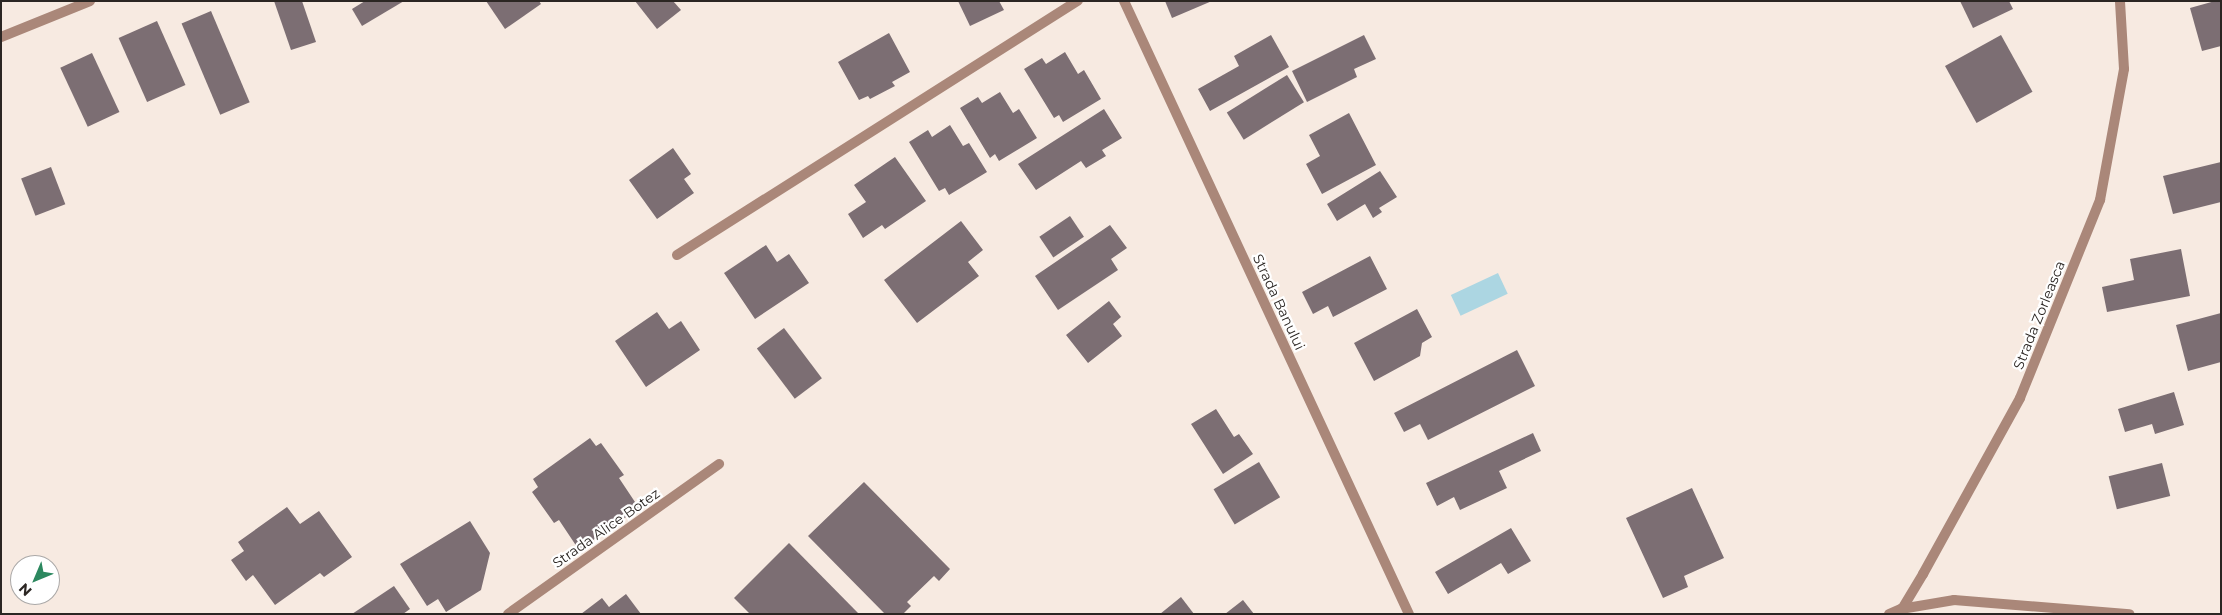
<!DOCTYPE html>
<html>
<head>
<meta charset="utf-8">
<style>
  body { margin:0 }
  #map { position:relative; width:2222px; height:615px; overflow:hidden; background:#f7eae1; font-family:Montserrat,sans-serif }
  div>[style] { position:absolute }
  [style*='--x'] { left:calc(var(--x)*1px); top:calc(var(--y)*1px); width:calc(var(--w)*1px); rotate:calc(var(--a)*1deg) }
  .water>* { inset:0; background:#acd6e2; transform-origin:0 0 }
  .building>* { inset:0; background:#7c6e73; transform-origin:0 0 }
  .minor>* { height:10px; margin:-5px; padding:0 5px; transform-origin:5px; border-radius:5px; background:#aa8779 }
  .tertiary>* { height:10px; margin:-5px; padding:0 5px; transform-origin:5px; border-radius:5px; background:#aa8779 }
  span { translate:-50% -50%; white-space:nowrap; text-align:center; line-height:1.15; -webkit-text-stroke:4.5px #fff; paint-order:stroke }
  .street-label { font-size:14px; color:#2b2623 }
  .frame { position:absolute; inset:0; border:2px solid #2b2623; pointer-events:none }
  .north { position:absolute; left:10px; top:555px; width:50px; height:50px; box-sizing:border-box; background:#fff; border:1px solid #aaa8a7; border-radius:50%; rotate:225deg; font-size:14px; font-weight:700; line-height:20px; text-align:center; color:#2b2623 }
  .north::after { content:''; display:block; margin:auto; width:18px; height:22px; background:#2c885f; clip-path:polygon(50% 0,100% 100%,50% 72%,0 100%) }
</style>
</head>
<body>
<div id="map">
  <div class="water">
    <div style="left:1498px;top:273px;width:23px;height:52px;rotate:65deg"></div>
  </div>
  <div class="building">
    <div style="clip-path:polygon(274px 1px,302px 1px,316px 42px,291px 50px)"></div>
    <div style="clip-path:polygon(365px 1px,404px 1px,362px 26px,352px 9px)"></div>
    <div style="clip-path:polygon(486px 1px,539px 1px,541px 4px,505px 29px)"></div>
    <div style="clip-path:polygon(635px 1px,673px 1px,681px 10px,657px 29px)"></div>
    <div style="clip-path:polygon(958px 1px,999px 1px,1004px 10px,970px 26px)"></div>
    <div style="clip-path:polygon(1165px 1px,1212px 1px,1172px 18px)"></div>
    <div style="clip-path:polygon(1960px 1px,2009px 1px,2013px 9px,1973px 28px)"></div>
    <div style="clip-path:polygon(2215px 1px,2221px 1px,2221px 46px,2202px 51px,2190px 8px)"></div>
    <div style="left:211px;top:11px;width:99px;height:32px;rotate:67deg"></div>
    <div style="left:157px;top:21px;width:70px;height:42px;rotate:66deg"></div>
    <div style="clip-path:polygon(889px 33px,910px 72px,892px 82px,895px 86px,870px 99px,868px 96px,859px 100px,838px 62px)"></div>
    <div style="clip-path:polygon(1271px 35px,1289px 67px,1210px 111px,1198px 89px,1239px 66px,1234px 56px)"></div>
    <div style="clip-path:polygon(1364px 35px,1376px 59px,1354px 69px,1357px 77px,1307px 102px,1292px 71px)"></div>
    <div style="left:2001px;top:35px;width:65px;height:64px;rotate:61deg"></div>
    <div style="clip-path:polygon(1065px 52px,1078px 74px,1084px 70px,1101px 99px,1063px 122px,1059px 115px,1054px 118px,1024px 69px,1042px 58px,1046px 64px)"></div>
    <div style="left:92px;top:53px;width:65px;height:35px;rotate:65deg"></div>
    <div style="left:1287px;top:75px;width:32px;height:71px;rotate:58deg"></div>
    <div style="clip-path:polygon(1000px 92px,1013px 113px,1019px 109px,1037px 138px,999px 161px,995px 154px,990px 158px,960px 108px,978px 97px,982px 103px)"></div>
    <div style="clip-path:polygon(1104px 109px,1122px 138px,1102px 150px,1106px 156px,1086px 168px,1081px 161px,1036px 190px,1018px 164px)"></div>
    <div style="clip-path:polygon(1349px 113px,1376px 165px,1322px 194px,1306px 164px,1320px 156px,1309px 135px)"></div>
    <div style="clip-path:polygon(950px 125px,963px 146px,969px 143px,987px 172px,949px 195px,945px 188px,939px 191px,909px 142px,928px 130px,932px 137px)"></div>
    <div style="clip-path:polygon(673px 148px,691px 174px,684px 179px,694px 193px,657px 219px,629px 180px)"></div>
    <div style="clip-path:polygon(895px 157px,926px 201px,885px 229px,882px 225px,863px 238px,848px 214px,866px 202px,854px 185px)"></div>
    <div style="clip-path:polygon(2221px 162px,2221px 202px,2173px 214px,2163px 176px)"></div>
    <div style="left:51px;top:167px;width:40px;height:32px;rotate:69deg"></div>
    <div style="clip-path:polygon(1380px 171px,1397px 197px,1379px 208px,1382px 212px,1373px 218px,1365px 204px,1337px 221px,1327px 204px)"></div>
    <div style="left:1070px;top:216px;width:25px;height:37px;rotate:56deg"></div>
    <div style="clip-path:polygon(961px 221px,983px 250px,968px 262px,979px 276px,917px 323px,884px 280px)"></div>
    <div style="clip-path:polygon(1110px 225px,1127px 248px,1111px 259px,1118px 270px,1058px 310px,1035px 276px)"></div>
    <div style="clip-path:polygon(766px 245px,777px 262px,789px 254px,809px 283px,755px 319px,724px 273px)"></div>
    <div style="clip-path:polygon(2181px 249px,2190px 296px,2107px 312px,2102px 287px,2134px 280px,2130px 259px)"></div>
    <div style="clip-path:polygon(1370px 256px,1387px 289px,1333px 317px,1328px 306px,1313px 314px,1302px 292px)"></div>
    <div style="clip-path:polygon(1109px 301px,1121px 317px,1113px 324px,1122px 336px,1088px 363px,1066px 335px)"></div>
    <div style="clip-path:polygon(1417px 309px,1432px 337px,1422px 343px,1420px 356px,1374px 381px,1354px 343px)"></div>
    <div style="clip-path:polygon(657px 312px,669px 329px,681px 321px,700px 350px,646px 387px,615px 341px)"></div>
    <div style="clip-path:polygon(2221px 313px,2221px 362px,2188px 371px,2176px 325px)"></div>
    <div style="left:784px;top:328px;width:63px;height:34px;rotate:53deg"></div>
    <div style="clip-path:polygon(1517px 350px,1535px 386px,1428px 440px,1420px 424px,1404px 432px,1394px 413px)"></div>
    <div style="clip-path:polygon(2174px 392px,2184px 425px,2155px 434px,2152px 424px,2125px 432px,2118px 409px)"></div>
    <div style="clip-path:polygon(1216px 409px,1234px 437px,1239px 434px,1253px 454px,1223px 474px,1191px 424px)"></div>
    <div style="clip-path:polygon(1533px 433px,1541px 451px,1499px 471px,1507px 488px,1460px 510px,1454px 497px,1437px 506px,1426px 483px)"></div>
    <div style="clip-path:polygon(590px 438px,596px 446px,601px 443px,624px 475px,619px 478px,639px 508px,579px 550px,559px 520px,554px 523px,532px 492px,538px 487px,533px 479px)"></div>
    <div style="left:1259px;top:462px;width:41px;height:53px;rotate:59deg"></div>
    <div style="left:2162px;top:463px;width:34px;height:55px;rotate:76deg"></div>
    <div style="clip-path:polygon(864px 482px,950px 569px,939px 581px,934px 576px,907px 602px,911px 606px,903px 614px,885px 614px,808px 536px)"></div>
    <div style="clip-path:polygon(1692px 488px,1724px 558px,1684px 576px,1688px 587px,1663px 598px,1626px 518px)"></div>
    <div style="clip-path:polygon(287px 507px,300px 524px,319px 511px,352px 557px,324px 577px,320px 573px,275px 605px,253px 575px,246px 581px,231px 560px,244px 551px,238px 542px)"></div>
    <div style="clip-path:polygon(470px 521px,490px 553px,481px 590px,446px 612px,438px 599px,427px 606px,400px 564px)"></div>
    <div style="clip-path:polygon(1511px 528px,1531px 561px,1508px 574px,1501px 563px,1448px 594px,1435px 572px)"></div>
    <div style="clip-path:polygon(789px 543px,859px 614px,750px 614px,734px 598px)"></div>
    <div style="clip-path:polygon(394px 586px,410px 609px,403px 614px,352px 614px)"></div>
    <div style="clip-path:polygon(626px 594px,641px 614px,581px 614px,602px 598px,609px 607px)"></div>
    <div style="clip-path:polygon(1181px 597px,1194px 614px,1160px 614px)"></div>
    <div style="clip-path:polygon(1243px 600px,1254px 614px,1225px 614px)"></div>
  </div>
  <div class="minor">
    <div style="--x:677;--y:255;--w:475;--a:-32.4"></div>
    <div style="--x:508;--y:614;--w:259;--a:-35.4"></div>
    <div style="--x:1889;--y:614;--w:13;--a:-23"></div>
    <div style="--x:1901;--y:609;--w:54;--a:-9.6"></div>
    <div style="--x:1954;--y:600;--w:176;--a:4.6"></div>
    <div style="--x:1899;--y:614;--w:47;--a:-59"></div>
    <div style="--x:1923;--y:574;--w:201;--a:-61.1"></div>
    <div style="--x:2020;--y:398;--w:214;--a:-68"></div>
    <div style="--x:2100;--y:200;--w:133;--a:-79.6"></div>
    <div style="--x:2124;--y:69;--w:68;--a:-93.4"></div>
  </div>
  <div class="tertiary">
    <div style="--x:1124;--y:1;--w:676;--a:65.07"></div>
    <div style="--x:1;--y:37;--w:96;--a:-22"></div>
  </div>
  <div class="street-label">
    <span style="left:1279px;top:302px;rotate:65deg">Strada Banului</span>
    <span style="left:2039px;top:315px;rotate:-68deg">Strada Zorleasca</span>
    <span style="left:606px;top:528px;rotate:-35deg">Strada Alice Botez</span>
  </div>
  <div class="frame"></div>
  <div class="north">N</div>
</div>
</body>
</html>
